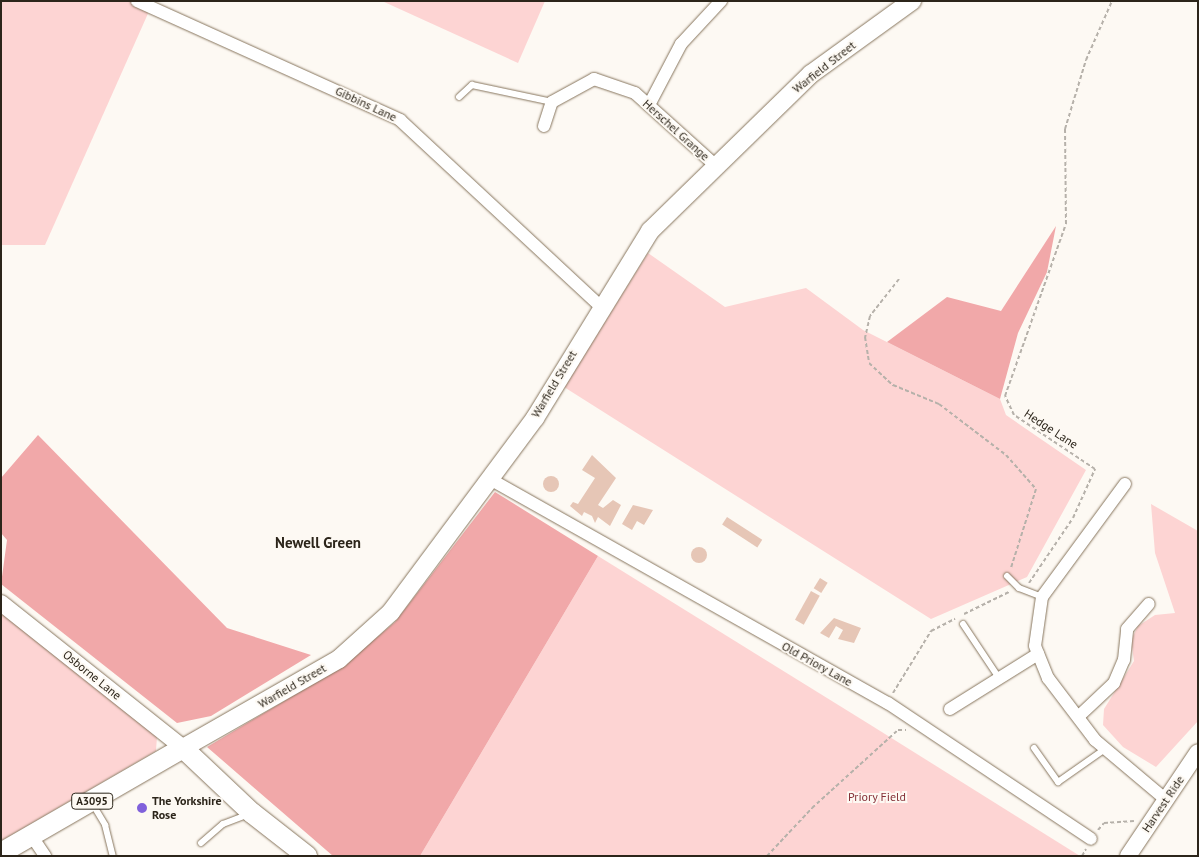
<!DOCTYPE html>
<html>
<head>
<meta charset="utf-8">
<style>
  body { margin:0 }
  #map { position:relative; width:1199px; height:857px; overflow:hidden; background:#fdf9f3; font-family:"PT Sans",sans-serif }
  div>[style] { position:absolute }
  [style*='--x'] { left:calc(var(--x)*1px); top:calc(var(--y)*1px); width:calc(var(--w)*1px); rotate:calc(var(--a)*1deg) }
  .green>* { inset:0; background:#fdd4d3 }
  .forest>* { inset:0; background:#f1a8a9 }
  .building>* { inset:0; background:#e6c6b6; transform-origin:0 0 }
  .round { border-radius:50% }
  .path>* { height:2px; margin-top:-1px; transform-origin:0; background:repeating-linear-gradient(90deg,#b6b1aa 0 4px,transparent 0 6.5px) }
  .roads { filter:drop-shadow(0 0 1px #87755d) drop-shadow(0 0 1px #87755d) }
  .service>* { height:6px; margin:-3px; padding:0 3px; transform-origin:3px; border-radius:3px; background:#fff }
  .minor>* { height:12px; margin:-6px; padding:0 6px; transform-origin:6px; border-radius:6px; background:#fff }
  .tertiary>* { height:16px; margin:-8px; padding:0 8px; transform-origin:8px; border-radius:8px; background:#fff }
  .secondary>* { height:18px; margin:-9px; padding:0 9px; transform-origin:9px; border-radius:9px; background:#fff }
  .primary>* { height:20px; margin:-10px; padding:0 10px; transform-origin:10px; border-radius:10px; background:#fff }
  .dots>* { width:14px; height:14px; translate:-50% -50%; box-sizing:border-box; border:2px solid #fdf9f3; border-radius:50% }
  span { translate:-50% -50%; white-space:nowrap; text-align:center; line-height:1.15; -webkit-text-stroke:4px #fdf9f3; paint-order:stroke }
  .shield-label span { padding:1px 4px; background:#fdf9f3; border:1px solid; border-radius:4px; -webkit-text-stroke-width:0 }
  .shield-label { font-size:11px; color:#2c251a; font-weight:700 }
  .street-label { font-size:12px; color:#2c251a }
  .park-label { font-size:12px; color:#853037 }
  .poi-label { font-size:12px; color:#2c251a; font-weight:700 }
  .left { translate:0 -50%; text-align:left }
  .quarter-label { font-size:15px; color:#2c251a; font-weight:700 }
  .frame { position:absolute; inset:0; border:2px solid #2c251a; pointer-events:none }
</style>
</head>
<body>
<div id="map">
  <div class="green">
    <div style="clip-path:polygon(1px 1px,132px 1px,150px 9px,45px 245px,1px 245px)"></div>
    <div style="clip-path:polygon(382px 1px,545px 1px,518px 63px)"></div>
    <div style="clip-path:polygon(648px 253px,725px 307px,806px 288px,863px 330px,1000px 399px,1006px 415px,1086px 470px,1027px 577px,931px 619px,564px 387px)"></div>
    <div style="clip-path:polygon(1151px 504px,1198px 531px,1198px 721px,1156px 767px,1123px 747px,1103px 725px,1104px 709px,1134px 661px,1131px 640px,1138px 626px,1155px 615px,1175px 613px,1155px 553px)"></div>
    <div style="clip-path:polygon(598px 556px,869px 724px,1080px 856px,420px 856px)"></div>
    <div style="clip-path:polygon(1px 607px,157px 736px,156px 751px,1px 841px)"></div>
  </div>
  <div class="forest">
    <div style="clip-path:polygon(1056px 226px,1047px 272px,1018px 333px,1000px 399px,887px 342px,947px 297px,1001px 311px)"></div>
    <div style="clip-path:polygon(38px 435px,227px 628px,311px 655px,211px 716px,177px 723px,1px 584px,7px 540px,1px 533px,1px 478px)"></div>
    <div style="clip-path:polygon(495px 492px,598px 556px,420px 856px,333px 856px,207px 747px,343px 666px,395px 622px)"></div>
  </div>
  <div class="building">
    <div style="clip-path:polygon(592px 455px,616px 478px,598px 505px,603px 508px,613px 500px,621px 505px,610px 526px,598px 517px,595px 523px,592px 516px,584px 512px,582px 516px,570px 506px,573px 502px,578px 504px,595px 478px,582px 470px)"></div>
    <div class="round" style="left:543px;top:476px;width:16px;height:16px"></div>
    <div style="clip-path:polygon(633px 505px,653px 510px,644px 525px,637px 521px,632px 530px,622px 524px)"></div>
    <div style="left:727px;top:517px;width:42px;height:9px;rotate:33deg"></div>
    <div class="round" style="left:691px;top:547px;width:16px;height:16px"></div>
    <div style="left:820px;top:578px;width:9px;height:12px;rotate:32deg"></div>
    <div style="left:811px;top:591px;width:10px;height:33px;rotate:29deg"></div>
    <div style="clip-path:polygon(834px 618px,861px 628px,854px 643px,838px 639px,843px 630px,836px 626px,829px 638px,820px 633px)"></div>
  </div>
  <div class="path">
    <div style="--x:899;--y:279;--w:47;--a:128.1"></div>
    <div style="--x:870;--y:316;--w:22;--a:103"></div>
    <div style="--x:865;--y:337;--w:26;--a:81"></div>
    <div style="--x:869;--y:363;--w:33;--a:43"></div>
    <div style="--x:893;--y:385;--w:50;--a:22.4"></div>
    <div style="--x:939;--y:404;--w:84;--a:37.3"></div>
    <div style="--x:1006;--y:455;--w:45;--a:48.6"></div>
    <div style="--x:1036;--y:489;--w:83;--a:107.6"></div>
    <div style="--x:1029;--y:583;--w:78;--a:-55.9"></div>
    <div style="--x:1073;--y:518;--w:54;--a:-65.8"></div>
    <div style="--x:1095;--y:469;--w:97;--a:-146.3"></div>
    <div style="--x:1014;--y:415;--w:21;--a:-115"></div>
    <div style="--x:1005;--y:396;--w:182;--a:-70.5"></div>
    <div style="--x:1066;--y:224;--w:95;--a:-90.6"></div>
    <div style="--x:1065;--y:129;--w:72;--a:-73.1"></div>
    <div style="--x:1086;--y:60;--w:64;--a:-66.2"></div>
    <div style="--x:964;--y:614;--w:50;--a:-26.1"></div>
    <div style="--x:893;--y:693;--w:73;--a:-58.5"></div>
    <div style="--x:931;--y:631;--w:27;--a:-27"></div>
    <div style="--x:1098;--y:830;--w:9;--a:-49"></div>
    <div style="--x:1104;--y:823;--w:30;--a:-4"></div>
    <div style="--x:767;--y:856;--w:66;--a:-46.8"></div>
    <div style="--x:812;--y:808;--w:116;--a:-42.2"></div>
    <div style="--x:898;--y:730;--w:8;--a:0"></div>
    <div style="--x:1082;--y:856;--w:8;--a:-60"></div>
  </div>
  <div class="roads">
    <div class="service">
      <div style="--x:459;--y:97;--w:18;--a:-43"></div>
      <div style="--x:472;--y:85;--w:82;--a:12"></div>
      <div style="--x:1007;--y:576;--w:17;--a:45"></div>
      <div style="--x:1019;--y:588;--w:25;--a:21"></div>
      <div style="--x:963;--y:624;--w:65;--a:56.3"></div>
      <div style="--x:1034;--y:748;--w:42;--a:54.8"></div>
      <div style="--x:1058;--y:782;--w:57;--a:-35.1"></div>
      <div style="--x:92;--y:803;--w:26;--a:59"></div>
      <div style="--x:105;--y:825;--w:32;--a:76"></div>
      <div style="--x:201;--y:843;--w:29;--a:-41"></div>
      <div style="--x:223;--y:824;--w:28;--a:-21"></div>
    </div>
    <div class="minor">
      <div style="--x:137;--y:1;--w:289;--a:24.3"></div>
      <div style="--x:400;--y:120;--w:273;--a:42.9"></div>
      <div style="--x:649;--y:105;--w:69;--a:-62.3"></div>
      <div style="--x:681;--y:44;--w:59;--a:-47.1"></div>
      <div style="--x:544;--y:126;--w:25;--a:-72"></div>
      <div style="--x:552;--y:102;--w:48;--a:-28.7"></div>
      <div style="--x:594;--y:79;--w:43;--a:18.9"></div>
      <div style="--x:635;--y:93;--w:108;--a:42"></div>
      <div style="--x:488;--y:478;--w:459;--a:29.4"></div>
      <div style="--x:888;--y:703;--w:244;--a:33.8"></div>
      <div style="--x:1125;--y:484;--w:140;--a:126.3"></div>
      <div style="--x:1042;--y:597;--w:49;--a:98.1"></div>
      <div style="--x:1035;--y:646;--w:35;--a:68"></div>
      <div style="--x:1048;--y:678;--w:78;--a:52.8"></div>
      <div style="--x:1095;--y:740;--w:92;--a:40.1"></div>
      <div style="--x:950;--y:709;--w:104;--a:-32"></div>
      <div style="--x:1079;--y:716;--w:48;--a:-43.3"></div>
      <div style="--x:1114;--y:683;--w:25;--a:-67"></div>
      <div style="--x:1124;--y:660;--w:31;--a:-84"></div>
      <div style="--x:1127;--y:629;--w:33;--a:-49"></div>
      <div style="--x:33;--y:838;--w:22;--a:56"></div>
    </div>
    <div class="tertiary">
      <div style="--x:1;--y:603;--w:233;--a:38.5"></div>
      <div style="--x:1128;--y:856;--w:125;--a:-56.1"></div>
    </div>
    <div class="secondary">
      <div style="--x:183;--y:748;--w:180;--a:-29.7"></div>
      <div style="--x:339;--y:659;--w:70;--a:-42.1"></div>
      <div style="--x:391;--y:612;--w:242;--a:-53.4"></div>
      <div style="--x:535;--y:418;--w:220;--a:-58.4"></div>
      <div style="--x:650;--y:231;--w:225;--a:-44.3"></div>
      <div style="--x:811;--y:74;--w:125;--a:-35.9"></div>
    </div>
    <div class="primary">
      <div style="--x:1;--y:853;--w:210;--a:-30"></div>
      <div style="--x:183;--y:748;--w:95;--a:43.3"></div>
      <div style="--x:252;--y:813;--w:70;--a:38"></div>
    </div>
  </div>
  <div class="dots">
    <div style="left:142px;top:808px;background:#8061db"></div>
  </div>
  <div class="shield-label">
    <span style="left:92px;top:801px">A3095</span>
  </div>
  <div class="street-label">
    <span style="left:824px;top:67px;rotate:-38deg">Warfield Street</span>
    <span style="left:366px;top:104px;rotate:25deg">Gibbins Lane</span>
    <span style="left:676px;top:130px;rotate:42deg">Herschel Grange</span>
    <span style="left:554px;top:384px;rotate:-59deg">Warfield Street</span>
    <span style="left:1051px;top:429px;rotate:33deg">Hedge Lane</span>
    <span style="left:817px;top:664px;rotate:29deg">Old Priory Lane</span>
    <span style="left:92px;top:675px;rotate:39deg">Osborne Lane</span>
    <span style="left:292px;top:686px;rotate:-30deg">Warfield Street</span>
    <span style="left:1163px;top:804px;rotate:-56deg">Harvest Ride</span>
  </div>
  <div class="park-label">
    <span style="left:877px;top:797px">Priory Field</span>
  </div>
  <div class="poi-label">
    <span class="left" style="left:152px;top:808px">The Yorkshire<br>Rose</span>
  </div>
  <div class="quarter-label">
    <span style="left:318px;top:543px">Newell Green</span>
  </div>
  <div class="frame"></div>
</div>
</body>
</html>
